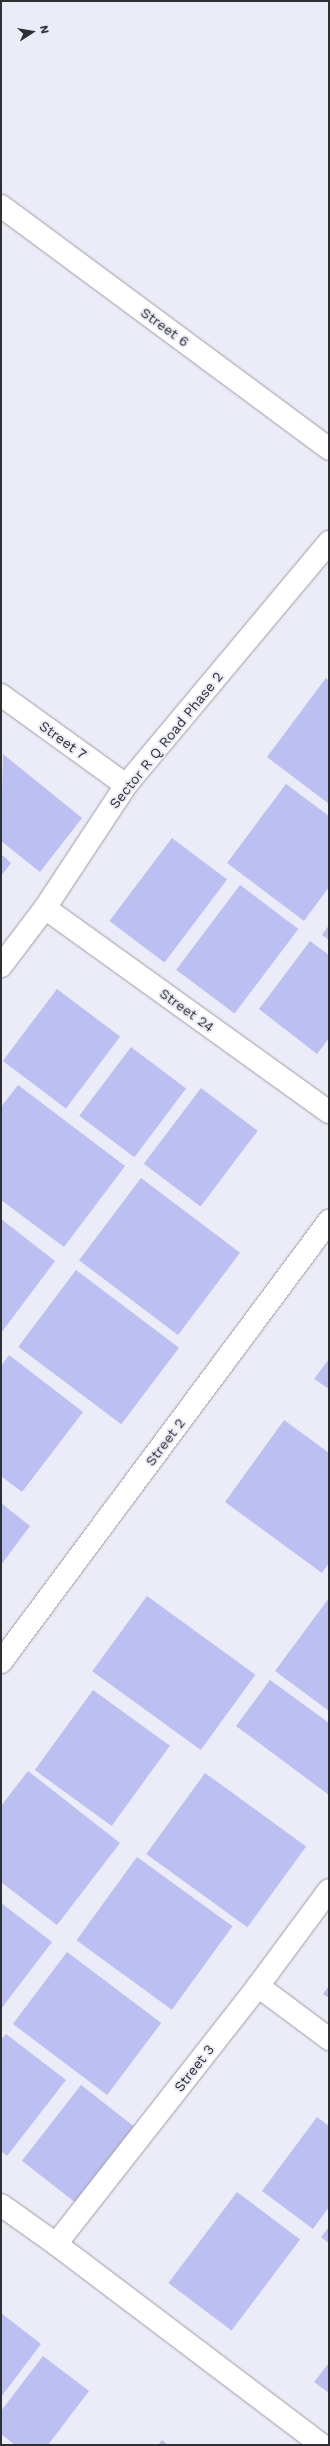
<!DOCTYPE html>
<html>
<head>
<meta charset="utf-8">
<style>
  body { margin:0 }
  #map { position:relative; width:330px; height:2446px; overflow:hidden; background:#ebecf7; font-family:"Work Sans",sans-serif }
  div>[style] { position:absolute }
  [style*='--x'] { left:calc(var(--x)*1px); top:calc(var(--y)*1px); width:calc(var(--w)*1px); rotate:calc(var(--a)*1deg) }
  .building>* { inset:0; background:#bbbff1; transform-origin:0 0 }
  .roads { filter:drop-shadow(0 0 1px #9b9ca6) drop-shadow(0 0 1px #9b9ca6) }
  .minor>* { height:22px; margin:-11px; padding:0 11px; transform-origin:11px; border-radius:11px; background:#fff }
  .tertiary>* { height:22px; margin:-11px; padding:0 11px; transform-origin:11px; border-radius:11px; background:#fff }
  span { translate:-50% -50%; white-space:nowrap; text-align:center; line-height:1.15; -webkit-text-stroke:4px #ebecf7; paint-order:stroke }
  .street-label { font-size:14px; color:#2f3034 }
  .frame { position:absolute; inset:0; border:2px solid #2f3034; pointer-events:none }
  .north { position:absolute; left:12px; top:12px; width:40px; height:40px; -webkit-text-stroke:3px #ebecf7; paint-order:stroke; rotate:78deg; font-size:11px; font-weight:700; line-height:16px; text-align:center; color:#2f3034 }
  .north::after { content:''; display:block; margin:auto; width:14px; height:18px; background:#2f3034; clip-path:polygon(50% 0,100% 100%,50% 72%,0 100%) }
</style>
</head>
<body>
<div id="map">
  <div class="building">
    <div style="clip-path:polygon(326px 678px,329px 681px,329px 804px,267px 757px)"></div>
    <div style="clip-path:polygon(3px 754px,82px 818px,40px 872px,1px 841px)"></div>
    <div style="clip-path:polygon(286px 784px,329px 816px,329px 887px,304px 921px,227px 863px)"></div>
    <div style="left:172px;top:838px;width:69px;height:104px;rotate:37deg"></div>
    <div style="clip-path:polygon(1px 854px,11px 863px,1px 876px)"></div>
    <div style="left:240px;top:885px;width:73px;height:106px;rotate:37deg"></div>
    <div style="clip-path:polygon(329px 925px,329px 940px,322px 935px)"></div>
    <div style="clip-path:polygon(310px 941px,329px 955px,329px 1038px,317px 1054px,259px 1009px)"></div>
    <div style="left:57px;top:989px;width:79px;height:90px;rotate:37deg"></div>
    <div style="left:131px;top:1047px;width:69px;height:86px;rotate:37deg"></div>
    <div style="clip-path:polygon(18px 1085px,125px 1166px,64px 1247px,1px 1200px,1px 1107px)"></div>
    <div style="left:201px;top:1088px;width:71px;height:95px;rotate:37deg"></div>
    <div style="left:141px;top:1178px;width:124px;height:103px;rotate:37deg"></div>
    <div style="clip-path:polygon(1px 1219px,55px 1261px,1px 1333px)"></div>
    <div style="left:76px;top:1270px;width:129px;height:96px;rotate:37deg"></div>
    <div style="clip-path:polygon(9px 1355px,83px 1412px,22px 1492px,1px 1476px,1px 1366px)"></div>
    <div style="clip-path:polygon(329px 1359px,329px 1389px,314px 1379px)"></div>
    <div style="clip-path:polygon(284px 1420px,329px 1453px,329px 1563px,322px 1573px,225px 1502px)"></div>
    <div style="clip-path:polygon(1px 1503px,30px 1526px,1px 1565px)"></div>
    <div style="left:147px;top:1596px;width:134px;height:93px;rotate:36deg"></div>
    <div style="clip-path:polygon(329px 1598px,329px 1711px,275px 1671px)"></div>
    <div style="clip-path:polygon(270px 1680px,329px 1723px,329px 1795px,236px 1726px)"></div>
    <div style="left:93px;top:1690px;width:95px;height:99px;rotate:36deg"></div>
    <div style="clip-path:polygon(28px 1771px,120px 1843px,57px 1925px,1px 1882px,1px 1806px)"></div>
    <div style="left:205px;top:1773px;width:125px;height:100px;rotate:36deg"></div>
    <div style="left:137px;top:1857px;width:118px;height:103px;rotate:36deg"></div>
    <div style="clip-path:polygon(1px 1903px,52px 1942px,1px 2009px)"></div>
    <div style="left:67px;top:1952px;width:118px;height:90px;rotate:37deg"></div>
    <div style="clip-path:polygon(329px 1986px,329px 1998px,323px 1994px)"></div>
    <div style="clip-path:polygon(6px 2034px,66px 2080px,7px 2156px,1px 2151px,1px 2040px)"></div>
    <div style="left:81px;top:2085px;width:67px;height:96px;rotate:38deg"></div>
    <div style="clip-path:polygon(317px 2117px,329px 2126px,329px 2207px,313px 2229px,262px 2191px)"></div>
    <div style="left:237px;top:2192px;width:79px;height:114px;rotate:37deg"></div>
    <div style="clip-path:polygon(329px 2227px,329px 2243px,321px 2237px)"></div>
    <div style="clip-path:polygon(1px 2313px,41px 2344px,1px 2397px)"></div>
    <div style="clip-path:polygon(43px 2356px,89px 2391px,48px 2445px,15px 2445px,1px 2434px,1px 2411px)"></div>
    <div style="clip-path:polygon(329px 2363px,329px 2393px,314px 2382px)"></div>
    <div style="clip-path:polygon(162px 2440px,168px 2445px,158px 2445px)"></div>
  </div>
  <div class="roads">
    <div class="minor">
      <div style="--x:1;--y:206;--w:408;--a:36.5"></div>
      <div style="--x:1;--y:695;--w:154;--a:35.8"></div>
      <div style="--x:45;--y:908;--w:350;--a:35.7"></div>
      <div style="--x:1;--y:966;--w:73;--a:-52.8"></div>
      <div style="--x:45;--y:908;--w:147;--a:-56.6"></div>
      <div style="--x:126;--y:785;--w:317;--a:-50.1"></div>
      <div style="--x:1;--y:1662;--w:550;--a:-53.36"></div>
      <div style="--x:258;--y:1986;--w:89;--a:36.7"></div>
      <div style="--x:56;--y:2244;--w:328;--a:-51.9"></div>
      <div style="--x:258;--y:1986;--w:119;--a:-53.5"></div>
    </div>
    <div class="tertiary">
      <div style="--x:1;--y:2205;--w:67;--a:35.3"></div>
      <div style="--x:56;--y:2244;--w:333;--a:37.1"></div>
    </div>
  </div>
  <div class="street-label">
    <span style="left:165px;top:327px;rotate:36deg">Street 6</span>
    <span style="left:63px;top:740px;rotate:36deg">Street 7</span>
    <span style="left:166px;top:740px;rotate:-51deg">Sector R Q Road Phase 2</span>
    <span style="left:187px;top:1010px;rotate:36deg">Street 24</span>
    <span style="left:165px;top:1442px;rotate:-53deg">Street 2</span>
    <span style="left:194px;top:2068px;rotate:-52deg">Street 3</span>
  </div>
  <div class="frame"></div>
  <div class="north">N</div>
</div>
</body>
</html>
